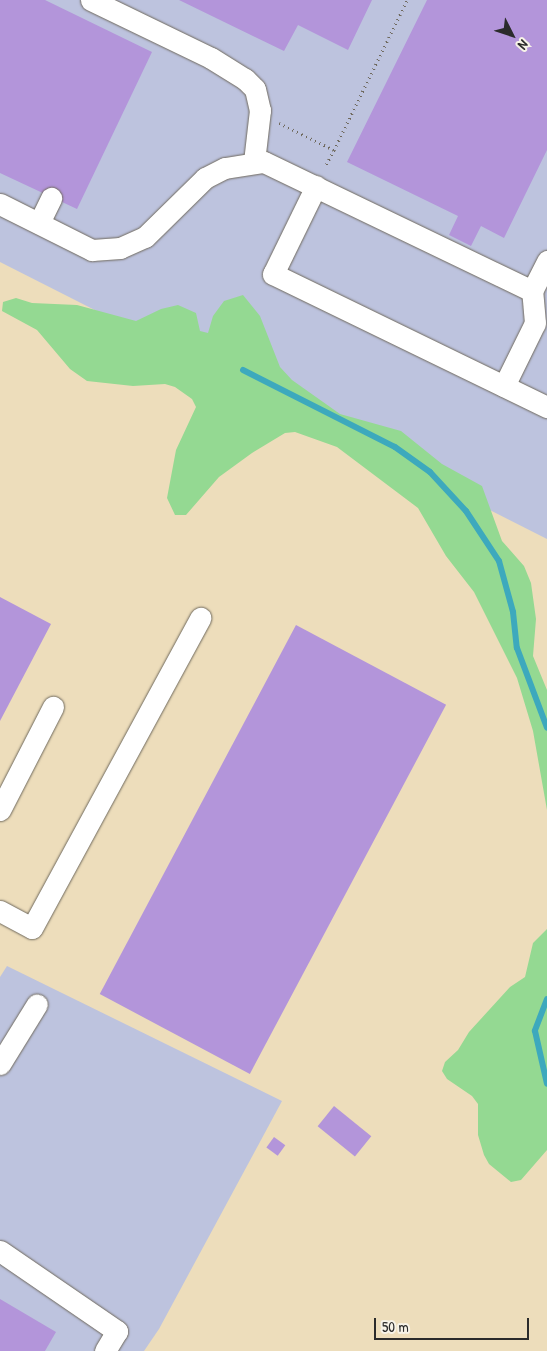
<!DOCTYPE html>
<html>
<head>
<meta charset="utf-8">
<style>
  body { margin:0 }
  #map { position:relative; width:547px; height:1351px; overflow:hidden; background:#edddbb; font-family:"Patrick Hand",sans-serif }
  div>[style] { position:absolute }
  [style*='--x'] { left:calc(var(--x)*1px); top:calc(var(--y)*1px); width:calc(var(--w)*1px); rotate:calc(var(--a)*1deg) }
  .industrial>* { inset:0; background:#bdc3de }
  .green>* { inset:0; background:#94d992 }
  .stream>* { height:6px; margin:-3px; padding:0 3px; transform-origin:3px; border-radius:3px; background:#3da9bd }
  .building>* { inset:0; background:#b395da; transform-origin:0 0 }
  .path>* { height:3px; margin-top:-1.5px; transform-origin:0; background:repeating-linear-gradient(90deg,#6f695d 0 1px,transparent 0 5px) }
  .roads { filter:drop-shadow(0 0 1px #6f695d) drop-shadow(0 0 1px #6f695d) }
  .minor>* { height:21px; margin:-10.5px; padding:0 10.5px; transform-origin:10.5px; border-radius:10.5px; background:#fff }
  span { translate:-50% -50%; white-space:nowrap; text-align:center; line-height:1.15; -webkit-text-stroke:4px #f7f3e8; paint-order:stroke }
  .north { position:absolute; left:487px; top:10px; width:50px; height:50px; -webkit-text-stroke:4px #f7f3e8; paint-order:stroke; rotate:131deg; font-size:14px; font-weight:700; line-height:20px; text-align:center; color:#2b2b2b }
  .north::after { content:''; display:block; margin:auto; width:18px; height:22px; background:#2b2b2b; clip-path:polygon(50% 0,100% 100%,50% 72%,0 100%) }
  .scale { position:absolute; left:374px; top:1318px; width:155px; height:22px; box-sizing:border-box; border:2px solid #2b2b2b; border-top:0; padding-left:6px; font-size:15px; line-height:18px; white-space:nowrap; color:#2b2b2b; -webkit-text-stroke:4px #f7f3e8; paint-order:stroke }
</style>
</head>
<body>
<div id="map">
  <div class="industrial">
    <div style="clip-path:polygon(0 0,547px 0,547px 539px,0 262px)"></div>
    <div style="clip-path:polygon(7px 966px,282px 1101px,159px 1329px,144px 1351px,0 1351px,0 977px)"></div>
  </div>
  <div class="green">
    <div style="clip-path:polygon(243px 295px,260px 316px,280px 367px,292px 380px,340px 414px,401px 431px,442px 464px,482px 486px,502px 541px,524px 566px,531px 583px,536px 619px,533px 656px,547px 690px,547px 810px,533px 731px,517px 678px,474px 592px,446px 556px,418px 508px,337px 447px,295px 432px,285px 433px,252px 453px,219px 477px,186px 515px,175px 515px,167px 498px,176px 450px,196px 407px,192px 399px,175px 387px,165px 384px,133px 386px,87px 381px,70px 369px,37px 330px,2px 311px,3px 302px,16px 298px,32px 303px,77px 305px,136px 321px,161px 309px,178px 305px,196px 313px,200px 331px,208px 333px,213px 316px,224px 301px)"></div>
    <div style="clip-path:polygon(547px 929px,547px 1150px,521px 1180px,511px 1182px,489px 1164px,484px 1155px,478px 1135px,478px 1104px,472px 1096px,447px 1079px,442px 1071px,445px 1062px,458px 1050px,469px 1032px,510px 987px,525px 977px,533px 943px)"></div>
  </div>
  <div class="stream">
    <div style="--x:243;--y:370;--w:170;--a:26.9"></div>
    <div style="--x:395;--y:447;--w:43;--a:35.5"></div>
    <div style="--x:430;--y:472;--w:53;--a:47.3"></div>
    <div style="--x:466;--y:511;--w:60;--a:56.6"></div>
    <div style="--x:499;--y:561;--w:53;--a:74.6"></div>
    <div style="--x:513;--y:612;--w:36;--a:84"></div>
    <div style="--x:517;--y:648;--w:85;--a:69.4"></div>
    <div style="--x:547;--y:999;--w:34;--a:111"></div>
    <div style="--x:535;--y:1031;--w:54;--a:77.2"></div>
  </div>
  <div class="building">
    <div style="clip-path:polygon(0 0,45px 0,152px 52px,77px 209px,0 173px)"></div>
    <div style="clip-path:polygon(179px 0,372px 0,348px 50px,298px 25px,284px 51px)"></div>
    <div style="clip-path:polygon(427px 0,547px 0,547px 150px,504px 238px,481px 226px,471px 246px,449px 235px,458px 216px,347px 162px)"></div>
    <div style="clip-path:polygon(0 597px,51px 624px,0 721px)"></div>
    <div style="left:296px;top:625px;width:170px;height:418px;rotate:28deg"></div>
    <div style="left:334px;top:1106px;width:48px;height:26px;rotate:39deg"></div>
    <div style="left:274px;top:1137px;width:14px;height:13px;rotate:36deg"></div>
    <div style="clip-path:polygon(0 1299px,56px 1332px,45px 1351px,0 1351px)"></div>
  </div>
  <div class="path">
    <div style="--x:279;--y:123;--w:61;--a:26.1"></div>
    <div style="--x:334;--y:150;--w:19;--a:118"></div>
    <div style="--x:334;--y:150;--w:167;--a:-64"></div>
  </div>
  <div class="roads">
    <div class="minor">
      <div style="--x:91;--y:0;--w:133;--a:25.8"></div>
      <div style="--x:211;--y:58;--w:40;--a:32"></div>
      <div style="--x:245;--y:79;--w:14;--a:45"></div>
      <div style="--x:255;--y:89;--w:22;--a:77"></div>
      <div style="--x:260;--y:110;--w:52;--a:96.6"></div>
      <div style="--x:316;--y:186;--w:98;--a:116"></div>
      <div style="--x:273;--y:274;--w:305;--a:25.9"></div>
      <div style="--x:0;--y:204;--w:103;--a:26.6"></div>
      <div style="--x:92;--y:250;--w:28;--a:-4"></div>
      <div style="--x:120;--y:248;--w:27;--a:-24"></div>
      <div style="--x:145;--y:237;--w:84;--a:-44.5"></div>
      <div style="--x:205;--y:178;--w:22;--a:-27"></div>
      <div style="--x:225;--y:168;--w:39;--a:-9"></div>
      <div style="--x:264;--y:162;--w:297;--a:25.7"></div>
      <div style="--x:532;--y:291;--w:34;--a:-63"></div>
      <div style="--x:39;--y:223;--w:28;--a:-64"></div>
      <div style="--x:504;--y:386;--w:70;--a:-63.8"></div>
      <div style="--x:535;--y:323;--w:32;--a:-95"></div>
      <div style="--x:0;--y:810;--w:116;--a:-62.8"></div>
      <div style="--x:0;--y:911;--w:36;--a:28"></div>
      <div style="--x:32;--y:928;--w:353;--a:-61.5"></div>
      <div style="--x:0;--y:1064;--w:70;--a:-58.3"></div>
      <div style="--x:0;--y:1251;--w:142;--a:34.4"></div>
      <div style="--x:117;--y:1331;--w:23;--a:121"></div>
    </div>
  </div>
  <div class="north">N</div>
  <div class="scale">50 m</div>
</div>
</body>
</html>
